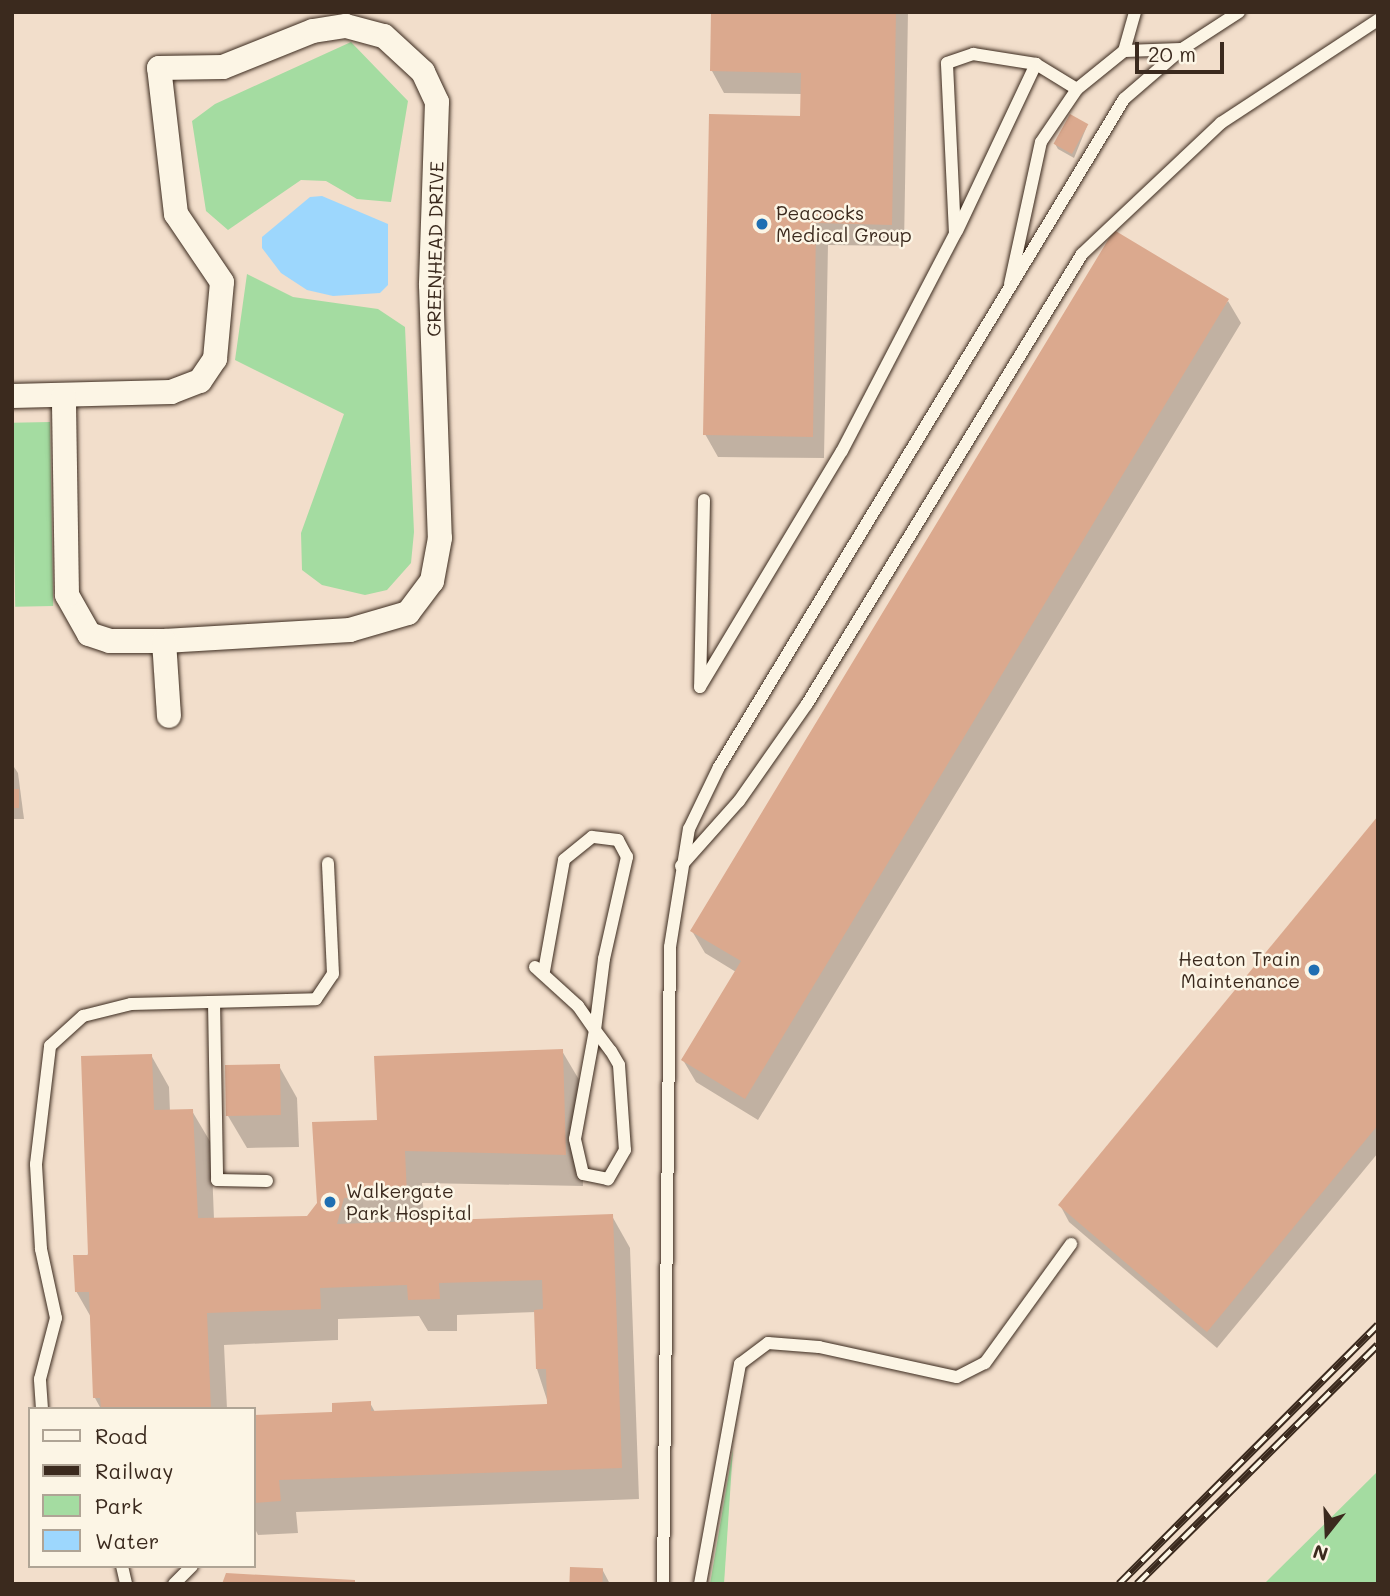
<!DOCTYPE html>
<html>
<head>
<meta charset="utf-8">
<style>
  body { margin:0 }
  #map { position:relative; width:1390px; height:1596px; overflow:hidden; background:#f2decb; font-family:Mali,sans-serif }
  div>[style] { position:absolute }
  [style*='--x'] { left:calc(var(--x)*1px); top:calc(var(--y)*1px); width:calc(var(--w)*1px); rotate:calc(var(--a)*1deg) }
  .green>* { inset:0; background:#a4dca1; transform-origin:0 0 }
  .water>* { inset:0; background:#9dd7fd }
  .shadow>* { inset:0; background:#0003 }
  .building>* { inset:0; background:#dba98e; transform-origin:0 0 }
  .roads { filter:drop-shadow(0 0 2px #3b2a1e) drop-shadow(0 0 2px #3b2a1e) }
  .service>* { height:12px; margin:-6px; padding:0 6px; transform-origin:6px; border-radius:6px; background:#fcf5e5 }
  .minor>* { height:24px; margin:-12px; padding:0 12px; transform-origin:12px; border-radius:12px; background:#fcf5e5 }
  .rail>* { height:8px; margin-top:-4px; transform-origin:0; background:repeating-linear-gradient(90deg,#fcf5e5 0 16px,#3b2a1e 0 32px); box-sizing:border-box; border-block:2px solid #3b2a1e }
  .dots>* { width:19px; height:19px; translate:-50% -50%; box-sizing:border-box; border:4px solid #fcf5e5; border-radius:50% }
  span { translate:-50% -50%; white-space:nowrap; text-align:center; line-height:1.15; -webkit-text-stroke:5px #fcf5e5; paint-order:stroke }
  .poi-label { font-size:19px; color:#3b2a1e }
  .left { translate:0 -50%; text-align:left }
  .right { translate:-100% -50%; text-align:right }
  .street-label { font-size:19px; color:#3b2a1e }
  .frame { position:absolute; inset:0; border:14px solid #3b2a1e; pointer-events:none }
  .legend { position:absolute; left:28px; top:1407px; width:228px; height:161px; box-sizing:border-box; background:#fcf5e5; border:2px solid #afa495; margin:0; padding:9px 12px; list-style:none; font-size:21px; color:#3b2a1e }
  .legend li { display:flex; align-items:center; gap:14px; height:35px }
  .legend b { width:35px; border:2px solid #afa495 }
  .north { position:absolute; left:1292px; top:1498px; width:70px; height:70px; -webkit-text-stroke:5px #fcf5e5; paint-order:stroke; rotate:198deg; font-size:19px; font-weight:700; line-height:28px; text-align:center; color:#3b2a1e }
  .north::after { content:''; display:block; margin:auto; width:24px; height:32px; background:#3b2a1e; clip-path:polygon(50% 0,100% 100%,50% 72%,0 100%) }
  .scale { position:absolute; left:1135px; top:42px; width:89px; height:32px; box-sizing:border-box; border:4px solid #3b2a1e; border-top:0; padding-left:9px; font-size:21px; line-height:24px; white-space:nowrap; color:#3b2a1e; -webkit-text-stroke:5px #fcf5e5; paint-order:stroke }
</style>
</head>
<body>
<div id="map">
  <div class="green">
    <div style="clip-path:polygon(351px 42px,408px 101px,391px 202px,357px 199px,326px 181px,301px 180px,228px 230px,206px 211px,192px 121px,215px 104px)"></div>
    <div style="clip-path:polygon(247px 274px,293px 297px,378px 309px,405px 327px,414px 532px,411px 563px,387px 590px,365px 595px,322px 585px,302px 570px,301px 533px,344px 414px,235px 360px)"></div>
    <div style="left:50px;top:422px;width:184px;height:38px;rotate:89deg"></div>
    <div style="clip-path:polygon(733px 1449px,724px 1584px,710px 1584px)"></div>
    <div style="clip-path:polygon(1378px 1471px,1378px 1584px,1264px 1584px)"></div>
  </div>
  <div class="water">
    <div style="clip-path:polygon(322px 196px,388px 224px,388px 285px,380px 293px,333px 296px,307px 290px,281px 273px,262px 248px,262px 237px,310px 197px)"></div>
  </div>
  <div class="shadow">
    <div style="clip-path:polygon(713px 12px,908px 12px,904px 246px,828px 245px,824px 458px,718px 457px,705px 434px,802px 118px,802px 94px,724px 93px,712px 71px)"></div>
    <div style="clip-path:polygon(1087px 126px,1074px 158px,1058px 149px,1055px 144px)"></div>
    <div style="clip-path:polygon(1228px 301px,1241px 323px,758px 1120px,696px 1082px,683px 1060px,736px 972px,705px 953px,692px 931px)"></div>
    <div style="clip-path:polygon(12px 764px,18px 773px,24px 819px,12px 819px)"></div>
    <div style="clip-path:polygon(1378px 818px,1378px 1153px,1217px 1348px,1069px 1222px,1060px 1205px)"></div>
    <div style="clip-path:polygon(562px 1051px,581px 1083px,583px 1186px,422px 1183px,424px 1223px,612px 1216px,630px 1248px,639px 1499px,296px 1512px,298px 1533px,258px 1535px,254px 1527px,254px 1416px,334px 1414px,370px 1403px,375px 1412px,549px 1406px,537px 1369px,536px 1312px,457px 1315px,457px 1331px,428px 1331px,419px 1316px,338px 1319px,338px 1340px,224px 1345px,227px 1409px,101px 1409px,95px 1398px,92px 1319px,76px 1291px,151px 1055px,169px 1087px,170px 1112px,192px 1111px,211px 1143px,214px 1219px,307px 1218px,378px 1122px)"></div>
    <div style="clip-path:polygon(279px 1066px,297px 1098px,299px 1147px,247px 1148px,228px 1116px)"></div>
    <div style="clip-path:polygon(602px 1569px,610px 1584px,571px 1584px)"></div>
  </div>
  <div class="building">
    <div style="clip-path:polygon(711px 12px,896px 12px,892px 225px,816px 223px,813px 437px,703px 435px,709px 114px,800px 116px,801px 73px,710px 71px)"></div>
    <div style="left:1070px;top:114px;width:21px;height:34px;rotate:29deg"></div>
    <div style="clip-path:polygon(1114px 230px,1229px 299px,745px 1099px,681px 1060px,741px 961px,690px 931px)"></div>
    <div style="left:19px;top:789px;width:19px;height:7px;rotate:90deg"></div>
    <div style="clip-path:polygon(1378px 816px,1378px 1125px,1207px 1332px,1058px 1205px)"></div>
    <div style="clip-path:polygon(563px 1049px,566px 1155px,405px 1151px,407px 1196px,344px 1198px,337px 1224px,613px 1214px,622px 1468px,279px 1480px,281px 1501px,254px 1503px,254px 1415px,332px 1412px,332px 1403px,371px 1401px,371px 1411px,547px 1404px,546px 1369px,536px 1369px,534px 1310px,543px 1309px,542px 1280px,439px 1283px,440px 1299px,408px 1300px,407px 1285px,320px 1288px,321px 1309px,207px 1313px,211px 1409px,101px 1409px,100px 1398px,93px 1398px,89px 1292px,75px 1292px,73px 1255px,88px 1255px,81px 1056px,152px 1054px,154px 1110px,193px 1109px,198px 1218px,307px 1216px,317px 1203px,312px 1122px,377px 1120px,374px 1056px)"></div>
    <div style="left:280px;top:1064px;width:51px;height:55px;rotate:89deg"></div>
    <div style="left:570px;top:1567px;width:33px;height:17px;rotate:2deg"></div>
    <div style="clip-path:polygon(226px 1573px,355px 1580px,355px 1584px,222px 1584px)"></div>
  </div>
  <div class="roads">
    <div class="service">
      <div style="--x:1124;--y:51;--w:41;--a:-74.2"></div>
      <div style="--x:957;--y:231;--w:185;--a:-64.7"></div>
      <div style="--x:1010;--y:284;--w:145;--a:-77.7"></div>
      <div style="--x:1041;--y:142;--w:64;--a:-55.8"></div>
      <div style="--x:1077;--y:89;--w:60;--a:-39"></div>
      <div style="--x:1124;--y:51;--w:58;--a:-2"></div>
      <div style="--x:704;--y:500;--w:187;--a:91.2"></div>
      <div style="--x:700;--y:687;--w:275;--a:-59"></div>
      <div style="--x:842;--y:451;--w:245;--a:-62.5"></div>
      <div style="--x:955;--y:234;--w:171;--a:-92.7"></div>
      <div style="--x:947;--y:63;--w:28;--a:-19"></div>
      <div style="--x:973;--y:54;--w:64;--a:9"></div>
      <div style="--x:1036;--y:64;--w:48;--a:31.4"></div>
      <div style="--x:681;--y:866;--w:87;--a:-48.3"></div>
      <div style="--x:739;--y:801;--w:118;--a:-55"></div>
      <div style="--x:807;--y:704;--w:527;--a:-58.57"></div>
      <div style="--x:1082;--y:254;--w:191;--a:-43.3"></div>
      <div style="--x:1221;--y:123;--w:188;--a:-33.3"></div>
      <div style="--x:535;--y:967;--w:58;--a:42.2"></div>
      <div style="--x:578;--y:1006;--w:29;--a:55"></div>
      <div style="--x:595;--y:1030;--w:26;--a:53"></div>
      <div style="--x:611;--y:1051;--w:16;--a:60"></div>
      <div style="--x:619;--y:1065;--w:85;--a:86"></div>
      <div style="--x:625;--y:1150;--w:34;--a:120"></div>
      <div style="--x:608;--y:1179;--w:25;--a:-169"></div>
      <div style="--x:583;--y:1174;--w:36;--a:-103"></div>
      <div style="--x:575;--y:1139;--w:111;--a:-79.6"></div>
      <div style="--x:595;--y:1030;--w:72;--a:-82.8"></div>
      <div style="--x:604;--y:959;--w:105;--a:-77.3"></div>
      <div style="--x:627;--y:857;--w:19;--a:-118"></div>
      <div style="--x:618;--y:840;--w:26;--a:-173"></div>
      <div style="--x:592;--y:837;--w:36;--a:141"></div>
      <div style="--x:564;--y:860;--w:113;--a:100.2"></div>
      <div style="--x:214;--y:1002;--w:178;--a:89"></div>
      <div style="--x:217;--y:1180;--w:50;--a:1.1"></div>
      <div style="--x:42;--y:1409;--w:30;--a:-94"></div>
      <div style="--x:40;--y:1379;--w:63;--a:-75.3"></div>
      <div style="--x:56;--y:1318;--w:71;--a:-102.3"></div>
      <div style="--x:41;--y:1249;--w:85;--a:-93.4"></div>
      <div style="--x:36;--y:1164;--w:119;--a:-83.2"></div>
      <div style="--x:50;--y:1046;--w:45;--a:-42.3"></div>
      <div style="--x:83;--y:1016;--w:49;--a:-14"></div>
      <div style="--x:131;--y:1004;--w:185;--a:-1.5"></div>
      <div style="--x:316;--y:999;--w:30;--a:-56"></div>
      <div style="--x:333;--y:974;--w:111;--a:-92.6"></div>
      <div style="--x:122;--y:1566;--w:18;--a:77"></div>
      <div style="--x:174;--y:1584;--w:25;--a:-45"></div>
      <div style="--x:663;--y:1584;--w:637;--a:-89.37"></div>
      <div style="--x:670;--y:947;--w:120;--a:-80.9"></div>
      <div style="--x:689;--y:829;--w:69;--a:-64.2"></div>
      <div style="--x:719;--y:767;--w:781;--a:-58.77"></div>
      <div style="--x:1124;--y:99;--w:77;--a:-40.8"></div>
      <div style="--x:1182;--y:49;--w:68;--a:-33"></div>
      <div style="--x:700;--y:1584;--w:224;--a:-79.7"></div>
      <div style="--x:740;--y:1364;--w:35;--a:-37"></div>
      <div style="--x:768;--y:1343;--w:51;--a:4.5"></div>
      <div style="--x:819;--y:1347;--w:141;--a:12.3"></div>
      <div style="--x:957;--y:1377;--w:31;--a:-27"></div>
      <div style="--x:985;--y:1363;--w:147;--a:-54.1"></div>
    </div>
    <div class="minor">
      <div style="--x:12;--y:396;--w:159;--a:-1.4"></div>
      <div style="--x:171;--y:392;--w:31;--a:-21"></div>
      <div style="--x:200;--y:381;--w:27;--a:-56"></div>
      <div style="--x:215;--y:359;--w:77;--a:-84.8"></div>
      <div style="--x:222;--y:282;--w:82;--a:-124.1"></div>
      <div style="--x:176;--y:214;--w:147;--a:-96.6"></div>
      <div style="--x:159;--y:68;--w:64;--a:-0.9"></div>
      <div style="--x:223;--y:67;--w:97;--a:-21.8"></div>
      <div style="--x:313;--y:31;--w:33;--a:-9"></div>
      <div style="--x:346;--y:26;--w:39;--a:15"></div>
      <div style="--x:384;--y:36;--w:53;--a:42.7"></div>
      <div style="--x:423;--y:72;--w:33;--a:65"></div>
      <div style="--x:437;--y:102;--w:183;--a:91.9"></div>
      <div style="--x:431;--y:285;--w:253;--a:88"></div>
      <div style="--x:440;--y:538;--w:44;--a:100.5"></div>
      <div style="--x:432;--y:581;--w:40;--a:127"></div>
      <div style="--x:408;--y:613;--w:60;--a:163.7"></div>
      <div style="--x:350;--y:630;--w:186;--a:176.6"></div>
      <div style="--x:164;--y:641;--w:54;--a:180"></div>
      <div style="--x:110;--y:641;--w:22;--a:-162"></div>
      <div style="--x:89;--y:634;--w:45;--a:-119.4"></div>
      <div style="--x:67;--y:595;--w:199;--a:-90.9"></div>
      <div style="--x:164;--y:641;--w:75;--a:86.2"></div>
    </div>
  </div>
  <div class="rail">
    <div style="--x:1119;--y:1584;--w:366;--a:-45"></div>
    <div style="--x:1137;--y:1584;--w:339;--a:-44.8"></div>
  </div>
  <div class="dots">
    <div style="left:762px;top:224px;background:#1f6fb2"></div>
    <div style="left:1314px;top:970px;background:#1f6fb2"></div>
    <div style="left:330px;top:1202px;background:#1f6fb2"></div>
  </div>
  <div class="poi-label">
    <span class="left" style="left:776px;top:224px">Peacocks<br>Medical Group</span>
    <span class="right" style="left:1300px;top:970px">Heaton Train<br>Maintenance</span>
    <span class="left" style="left:346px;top:1202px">Walkergate<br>Park Hospital</span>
  </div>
  <div class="street-label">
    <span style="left:435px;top:249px;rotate:-89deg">GREENHEAD DRIVE</span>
  </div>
  <div class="frame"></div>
  <ul class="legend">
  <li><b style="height:9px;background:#fcf5e5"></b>Road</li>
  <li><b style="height:9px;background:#3b2a1e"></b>Railway</li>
  <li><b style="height:19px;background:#a4dca1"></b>Park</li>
  <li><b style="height:19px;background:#9dd7fd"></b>Water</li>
  </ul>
  <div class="north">N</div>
  <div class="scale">20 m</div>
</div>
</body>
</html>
